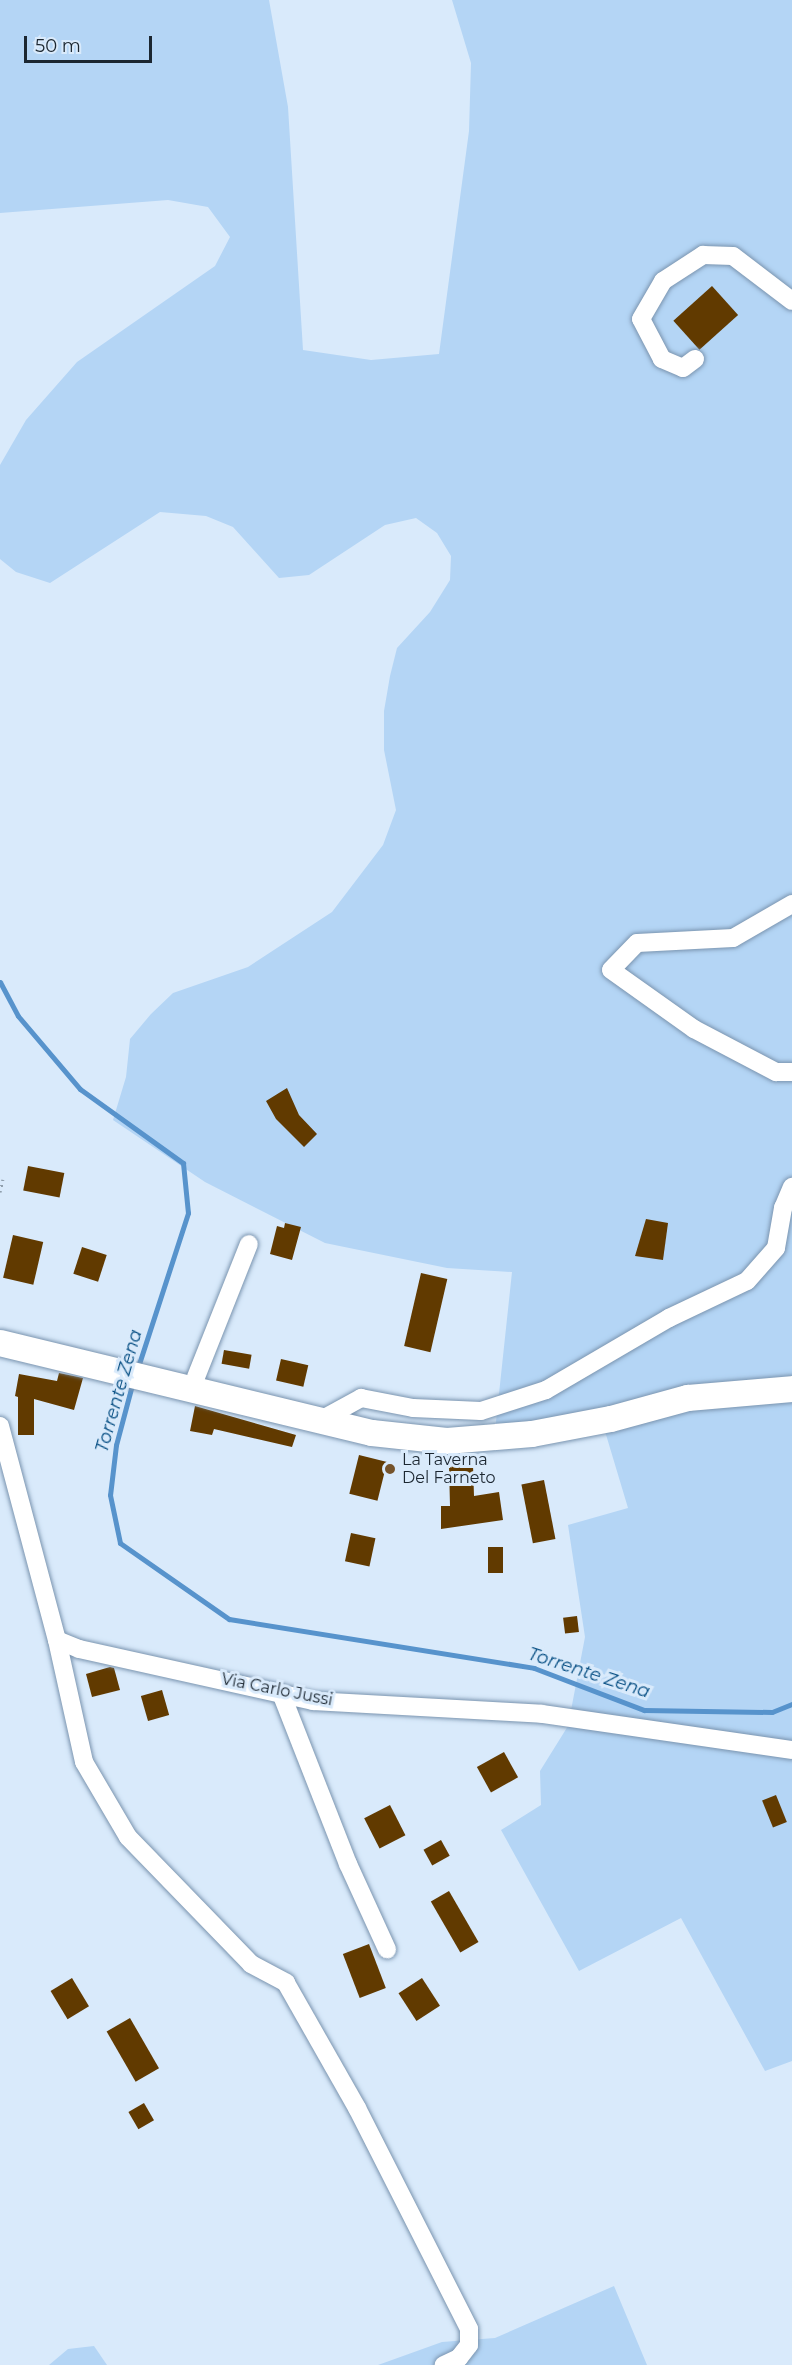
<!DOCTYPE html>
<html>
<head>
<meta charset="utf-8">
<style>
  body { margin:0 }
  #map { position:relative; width:792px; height:2365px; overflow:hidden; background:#d9eafb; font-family:Montserrat,sans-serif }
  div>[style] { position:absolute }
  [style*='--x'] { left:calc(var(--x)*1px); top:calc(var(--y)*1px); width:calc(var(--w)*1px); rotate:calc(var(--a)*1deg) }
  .green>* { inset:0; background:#b4d5f5 }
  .stream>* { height:5px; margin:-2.5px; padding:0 2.5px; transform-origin:2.5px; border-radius:2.5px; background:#5793cc }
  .building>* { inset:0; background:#613a00; transform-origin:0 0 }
  .path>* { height:3px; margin-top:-1.5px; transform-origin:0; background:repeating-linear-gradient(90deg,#8f9eac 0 1.5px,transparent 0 6px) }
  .roads { filter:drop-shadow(0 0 2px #7a94af) drop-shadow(0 0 2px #7a94af) }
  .street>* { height:18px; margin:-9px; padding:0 9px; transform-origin:9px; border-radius:9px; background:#fff }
  .secondary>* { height:26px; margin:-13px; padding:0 13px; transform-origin:13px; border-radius:13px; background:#fff }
  .dots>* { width:16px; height:16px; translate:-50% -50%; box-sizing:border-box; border:3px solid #d9eafb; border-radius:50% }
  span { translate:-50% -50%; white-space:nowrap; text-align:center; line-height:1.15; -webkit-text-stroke:6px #d9eafb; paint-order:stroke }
  .poi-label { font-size:16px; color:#1c2731 }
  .left { translate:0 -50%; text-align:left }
  .street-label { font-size:16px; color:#1c2731 }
  .water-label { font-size:18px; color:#064e83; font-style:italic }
  .scale { position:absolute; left:24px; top:36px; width:128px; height:27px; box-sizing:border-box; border:3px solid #1c2731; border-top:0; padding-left:8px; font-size:18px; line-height:21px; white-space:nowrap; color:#1c2731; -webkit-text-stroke:4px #d9eafb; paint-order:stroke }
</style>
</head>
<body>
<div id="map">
  <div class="green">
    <div style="clip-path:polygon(0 0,269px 0,288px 107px,303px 350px,371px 360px,439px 354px,469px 131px,471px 63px,452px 0,792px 0,792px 2061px,765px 2071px,681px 1918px,579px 1971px,501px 1830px,541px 1805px,540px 1771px,568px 1726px,585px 1637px,568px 1525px,628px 1508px,601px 1418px,495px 1431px,512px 1272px,447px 1268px,325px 1243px,205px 1182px,113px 1120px,126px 1077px,130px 1039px,151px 1014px,173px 993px,248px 967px,332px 912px,383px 845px,396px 810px,384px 750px,384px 711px,390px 676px,397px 648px,430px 612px,450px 580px,451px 556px,437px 533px,416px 518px,385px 525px,309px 575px,279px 578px,233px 527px,206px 516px,160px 512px,50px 583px,16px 572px,0 559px,0 465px,26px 420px,77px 362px,215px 266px,230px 237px,208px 207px,168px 200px,0 213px)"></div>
    <div style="clip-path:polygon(614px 2286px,647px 2365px,378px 2365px,442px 2342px,495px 2338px)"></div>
    <div style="clip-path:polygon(94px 2346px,107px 2365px,49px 2365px,68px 2349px)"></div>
  </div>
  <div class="stream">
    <div style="--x:0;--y:982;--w:38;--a:62"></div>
    <div style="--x:18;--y:1016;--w:96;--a:49.7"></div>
    <div style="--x:80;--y:1089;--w:127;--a:35.7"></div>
    <div style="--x:183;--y:1163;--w:50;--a:84.3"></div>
    <div style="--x:188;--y:1213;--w:165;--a:108"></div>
    <div style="--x:133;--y:1381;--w:66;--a:104.9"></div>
    <div style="--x:116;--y:1445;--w:50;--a:96.8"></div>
    <div style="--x:110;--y:1495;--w:49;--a:78.2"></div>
    <div style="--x:120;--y:1543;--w:133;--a:34.9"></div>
    <div style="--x:229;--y:1619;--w:309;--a:9.1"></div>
    <div style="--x:534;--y:1668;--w:118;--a:20.9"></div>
    <div style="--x:644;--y:1710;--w:128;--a:0.9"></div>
    <div style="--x:772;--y:1712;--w:22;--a:-22"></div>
  </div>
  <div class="building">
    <div style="left:712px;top:286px;width:39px;height:52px;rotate:48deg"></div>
    <div style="clip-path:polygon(287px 1088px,299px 1115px,317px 1134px,304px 1147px,276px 1119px,266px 1101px)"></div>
    <div style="left:28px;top:1166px;width:37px;height:25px;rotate:11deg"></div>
    <div style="clip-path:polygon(646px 1219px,668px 1223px,663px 1260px,635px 1256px)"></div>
    <div style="clip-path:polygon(285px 1223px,301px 1227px,292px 1260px,270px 1254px,277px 1226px,284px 1228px)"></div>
    <div style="left:13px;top:1235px;width:31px;height:44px;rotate:13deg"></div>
    <div style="left:82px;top:1247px;width:26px;height:28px;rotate:18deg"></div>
    <div style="left:421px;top:1273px;width:27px;height:75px;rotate:13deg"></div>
    <div style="left:224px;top:1350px;width:28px;height:14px;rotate:10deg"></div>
    <div style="left:281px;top:1359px;width:28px;height:22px;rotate:13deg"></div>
    <div style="clip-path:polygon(59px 1373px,83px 1378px,74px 1410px,34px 1399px,34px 1435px,18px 1435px,18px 1397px,15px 1396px,19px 1374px,57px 1381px)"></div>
    <div style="clip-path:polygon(195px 1406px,296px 1435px,292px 1447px,214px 1429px,212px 1435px,190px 1431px)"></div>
    <div style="left:359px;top:1455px;width:29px;height:40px;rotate:14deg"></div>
    <div style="clip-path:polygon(473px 1465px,474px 1496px,499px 1492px,503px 1520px,441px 1529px,441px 1506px,450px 1506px,449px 1466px)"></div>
    <div style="left:544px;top:1480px;width:60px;height:23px;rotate:79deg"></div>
    <div style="left:351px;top:1533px;width:25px;height:29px;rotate:12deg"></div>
    <div style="left:488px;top:1547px;width:15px;height:26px"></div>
    <div style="left:577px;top:1616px;width:16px;height:14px;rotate:83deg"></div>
    <div style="clip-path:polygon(110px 1667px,114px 1668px,120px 1690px,92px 1697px,86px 1674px)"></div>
    <div style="left:162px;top:1690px;width:26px;height:22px;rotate:74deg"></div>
    <div style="left:504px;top:1752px;width:29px;height:31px;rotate:61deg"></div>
    <div style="left:776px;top:1795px;width:29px;height:15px;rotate:68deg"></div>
    <div style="left:390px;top:1805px;width:34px;height:29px;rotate:63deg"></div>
    <div style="left:441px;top:1840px;width:18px;height:20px;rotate:61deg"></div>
    <div style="left:449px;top:1891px;width:59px;height:21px;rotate:60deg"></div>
    <div style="left:369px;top:1944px;width:47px;height:28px;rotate:69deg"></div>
    <div style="left:72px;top:1978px;width:33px;height:25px;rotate:59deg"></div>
    <div style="left:422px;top:1978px;width:33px;height:28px;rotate:57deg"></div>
    <div style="left:130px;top:2018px;width:58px;height:27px;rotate:60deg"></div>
    <div style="left:144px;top:2103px;width:20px;height:18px;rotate:60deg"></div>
  </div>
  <div class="path">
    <div style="--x:0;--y:1192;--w:13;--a:-77"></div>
  </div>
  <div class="roads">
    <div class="street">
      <div style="--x:695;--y:359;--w:15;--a:143"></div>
      <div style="--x:683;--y:368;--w:23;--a:-157"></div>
      <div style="--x:662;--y:359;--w:45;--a:-117.7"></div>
      <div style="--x:641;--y:319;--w:44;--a:-59.9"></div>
      <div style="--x:663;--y:281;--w:48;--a:-33"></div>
      <div style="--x:703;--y:255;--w:30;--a:2"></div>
      <div style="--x:733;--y:256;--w:74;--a:37.3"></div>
      <div style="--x:792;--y:904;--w:68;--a:150"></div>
      <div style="--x:733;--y:938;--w:96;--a:177"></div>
      <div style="--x:637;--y:943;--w:37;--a:134"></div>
      <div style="--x:611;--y:970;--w:102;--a:35.4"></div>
      <div style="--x:694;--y:1029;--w:93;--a:27.7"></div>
      <div style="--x:776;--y:1072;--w:16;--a:0"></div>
      <div style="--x:196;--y:1377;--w:143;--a:-68.3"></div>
      <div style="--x:321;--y:1420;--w:46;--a:-28.8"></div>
      <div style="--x:361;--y:1398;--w:53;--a:10.9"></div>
      <div style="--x:413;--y:1408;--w:68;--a:2.5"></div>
      <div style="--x:481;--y:1411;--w:68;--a:-17.9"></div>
      <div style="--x:546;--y:1390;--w:143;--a:-30.3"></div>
      <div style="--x:669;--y:1318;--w:86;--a:-25.4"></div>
      <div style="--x:747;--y:1281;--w:44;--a:-48.7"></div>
      <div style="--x:776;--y:1248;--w:41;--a:-80.1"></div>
      <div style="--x:783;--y:1208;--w:23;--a:-67"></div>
      <div style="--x:0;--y:1426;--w:221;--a:75.1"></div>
      <div style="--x:57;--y:1640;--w:24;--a:22"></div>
      <div style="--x:79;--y:1649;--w:240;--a:12.5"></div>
      <div style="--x:313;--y:1701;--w:229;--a:3.2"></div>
      <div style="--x:542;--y:1714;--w:253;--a:8.2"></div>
      <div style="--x:57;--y:1640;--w:125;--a:77.5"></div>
      <div style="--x:84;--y:1762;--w:87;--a:59.6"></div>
      <div style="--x:128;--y:1837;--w:177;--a:45.9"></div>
      <div style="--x:251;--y:1964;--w:40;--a:28"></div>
      <div style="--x:286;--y:1983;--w:144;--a:60.4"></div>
      <div style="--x:357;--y:2108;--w:248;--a:63.1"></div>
      <div style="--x:469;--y:2329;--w:16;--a:90"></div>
      <div style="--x:469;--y:2345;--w:16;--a:128"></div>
      <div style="--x:459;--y:2358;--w:17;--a:155"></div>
      <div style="--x:281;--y:1693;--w:184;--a:68.6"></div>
      <div style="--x:348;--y:1864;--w:94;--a:65.4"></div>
    </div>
    <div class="secondary">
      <div style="--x:0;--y:1343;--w:383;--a:13.6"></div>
      <div style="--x:372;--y:1433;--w:75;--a:6.1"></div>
      <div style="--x:447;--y:1441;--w:85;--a:-4.7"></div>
      <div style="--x:532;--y:1434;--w:80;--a:-10.8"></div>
      <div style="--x:611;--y:1419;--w:80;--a:-15.3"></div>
      <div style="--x:688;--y:1398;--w:104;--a:-4.9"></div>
    </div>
  </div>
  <div class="dots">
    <div style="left:390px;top:1469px;background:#75532b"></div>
  </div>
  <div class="poi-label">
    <span class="left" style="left:402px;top:1469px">La Taverna<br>Del Farneto</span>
  </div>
  <div class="street-label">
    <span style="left:277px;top:1690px;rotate:11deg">Via Carlo Jussi</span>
  </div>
  <div class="water-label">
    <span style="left:119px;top:1391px;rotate:-74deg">Torrente Zena</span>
    <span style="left:589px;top:1673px;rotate:18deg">Torrente Zena</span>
  </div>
  <div class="scale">50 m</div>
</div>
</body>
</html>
